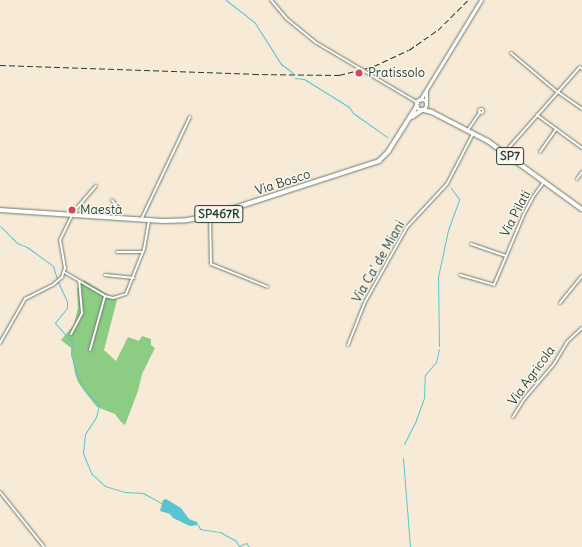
<!DOCTYPE html>
<html>
<head>
<meta charset="utf-8">
<style>
  body { margin:0 }
  #map { position:relative; width:582px; height:547px; overflow:hidden; background:#f7ead6; font-family:Delius,sans-serif }
  div>[style] { position:absolute }
  [style*='--x'] { left:calc(var(--x)*1px); top:calc(var(--y)*1px); width:calc(var(--w)*1px); rotate:calc(var(--a)*1deg) }
  .green>* { inset:0; background:#8ccc83 }
  .water>* { inset:0; background:#59c5d2 }
  .stream>* { height:1px; margin:-0.5px; padding:0 0.5px; transform-origin:0.5px; border-radius:0.5px; background:#59c5d2 }
  .roads { filter:drop-shadow(0 0 1px #6b7a6d) drop-shadow(0 0 1px #6b7a6d) }
  .street>* { height:2px; margin:-1px; padding:0 1px; transform-origin:1px; border-radius:1px; background:#fff }
  .street>.ring { margin:-1px; padding:0; box-sizing:content-box; background:none; border:2px solid #fff; border-radius:50% }
  .secondary>* { height:3px; margin:-1.5px; padding:0 1.5px; transform-origin:1.5px; border-radius:1.5px; background:#fff }
  .primary>* { height:3.5px; margin:-1.75px; padding:0 1.75px; transform-origin:1.75px; border-radius:1.75px; background:#fff }
  .primary>.ring { margin:-1.75px; padding:0; box-sizing:content-box; background:none; border:3.5px solid #fff; border-radius:50% }
  .rail>* { height:1px; margin-top:-0.5px; transform-origin:0; background:repeating-linear-gradient(90deg,#1f3d34 0 6px,transparent 0 9px) }
  .dots>* { width:11px; height:11px; translate:-50% -50%; box-sizing:border-box; border:2px solid #fbf7ec; border-radius:50% }
  span { translate:-50% -50%; white-space:nowrap; text-align:center; line-height:1.15; -webkit-text-stroke:3px #fbf7ec; paint-order:stroke }
  .shield-label span { padding:1px 3px; background:#fbf7ec; border:1px solid; border-radius:3px; -webkit-text-stroke-width:0 }
  .shield-label { font-size:12px; color:#1f3d34; font-weight:700 }
  .poi-label { font-size:13px; color:#1f3d34 }
  .left { translate:0 -50%; text-align:left }
  .street-label { font-size:13px; color:#1f3d34 }
</style>
</head>
<body>
<div id="map">
  <div class="green">
    <div style="clip-path:polygon(84px 280px,117px 300px,104px 350px,116px 361px,128px 337px,139px 341px,142px 336px,151px 339px,151px 345px,155px 348px,142px 374px,138px 391px,125px 425px,121px 422px,115px 414px,97px 407px,85px 392px,78px 382px,75px 373px,71px 348px,61px 340px,74px 325px,78px 308px,77px 289px)"></div>
  </div>
  <div class="water">
    <div style="clip-path:polygon(166px 499px,181px 508px,189px 519px,197px 522px,198px 525px,190px 526px,173px 518px,170px 514px,160px 511px,163px 500px)"></div>
  </div>
  <div class="stream">
    <div style="--x:226;--y:0;--w:37;--a:38"></div>
    <div style="--x:255;--y:23;--w:49;--a:57.6"></div>
    <div style="--x:281;--y:64;--w:15;--a:37"></div>
    <div style="--x:295;--y:78;--w:9;--a:6"></div>
    <div style="--x:304;--y:79;--w:53;--a:31.9"></div>
    <div style="--x:349;--y:107;--w:7;--a:56"></div>
    <div style="--x:353;--y:113;--w:42;--a:35.2"></div>
    <div style="--x:0;--y:226;--w:24;--a:45"></div>
    <div style="--x:17;--y:243;--w:11;--a:22"></div>
    <div style="--x:27;--y:247;--w:32;--a:36"></div>
    <div style="--x:53;--y:266;--w:14;--a:73"></div>
    <div style="--x:58;--y:282;--w:21;--a:65"></div>
    <div style="--x:67;--y:301;--w:7;--a:90"></div>
    <div style="--x:67;--y:308;--w:19;--a:129"></div>
    <div style="--x:55;--y:323;--w:25;--a:48"></div>
    <div style="--x:72;--y:342;--w:12;--a:95"></div>
    <div style="--x:71;--y:354;--w:24;--a:75"></div>
    <div style="--x:77;--y:377;--w:23;--a:56"></div>
    <div style="--x:90;--y:396;--w:13;--a:45"></div>
    <div style="--x:99;--y:405;--w:12;--a:104"></div>
    <div style="--x:96;--y:417;--w:20;--a:123"></div>
    <div style="--x:85;--y:434;--w:19;--a:96"></div>
    <div style="--x:83;--y:453;--w:22;--a:68"></div>
    <div style="--x:91;--y:473;--w:19;--a:43"></div>
    <div style="--x:105;--y:486;--w:21;--a:17"></div>
    <div style="--x:125;--y:492;--w:18;--a:3"></div>
    <div style="--x:143;--y:493;--w:21;--a:29"></div>
    <div style="--x:439;--y:346;--w:69;--a:-90.8"></div>
    <div style="--x:438;--y:277;--w:48;--a:-78"></div>
    <div style="--x:448;--y:230;--w:33;--a:-70"></div>
    <div style="--x:459;--y:199;--w:14;--a:-126"></div>
    <div style="--x:404;--y:444;--w:27;--a:-63"></div>
    <div style="--x:416;--y:420;--w:23;--a:-70"></div>
    <div style="--x:424;--y:398;--w:23;--a:-88"></div>
    <div style="--x:425;--y:375;--w:17;--a:-50"></div>
    <div style="--x:436;--y:362;--w:13;--a:-77"></div>
    <div style="--x:403;--y:458;--w:89;--a:85.5"></div>
    <div style="--x:198;--y:525;--w:4;--a:63"></div>
    <div style="--x:200;--y:529;--w:20;--a:9"></div>
    <div style="--x:220;--y:532;--w:18;--a:29"></div>
    <div style="--x:236;--y:541;--w:6;--a:59"></div>
    <div style="--x:239;--y:546;--w:8;--a:-23"></div>
    <div style="--x:246;--y:543;--w:5;--a:53"></div>
  </div>
  <div class="roads">
    <div class="street">
      <div style="--x:271;--y:0;--w:25;--a:50"></div>
      <div style="--x:287;--y:19;--w:36;--a:39"></div>
      <div style="--x:315;--y:42;--w:120;--a:30.6"></div>
      <div style="--x:511;--y:53;--w:57;--a:40.1"></div>
      <div style="--x:555;--y:90;--w:33;--a:35"></div>
      <div class="ring" style="left:479px;top:109px;width:2px;height:2px"></div>
      <div style="--x:537;--y:115;--w:56;--a:36.3"></div>
      <div style="--x:468;--y:130;--w:22;--a:-56"></div>
      <div style="--x:505;--y:152;--w:113;--a:-48.6"></div>
      <div style="--x:580;--y:67;--w:3;--a:45"></div>
      <div style="--x:540;--y:152;--w:28;--a:-55"></div>
      <div style="--x:577;--y:179;--w:9;--a:-54"></div>
      <div style="--x:112;--y:200;--w:5;--a:53"></div>
      <div style="--x:115;--y:204;--w:14;--a:94"></div>
      <div style="--x:74;--y:215;--w:5;--a:-79"></div>
      <div style="--x:75;--y:210;--w:32;--a:-49"></div>
      <div style="--x:210;--y:216;--w:48;--a:88.8"></div>
      <div style="--x:211;--y:264;--w:61;--a:22"></div>
      <div style="--x:141;--y:220;--w:114;--a:-64.6"></div>
      <div style="--x:471;--y:244;--w:37;--a:19"></div>
      <div style="--x:117;--y:252;--w:26;--a:0"></div>
      <div style="--x:64;--y:272;--w:48;--a:30.3"></div>
      <div style="--x:105;--y:296;--w:8;--a:14"></div>
      <div style="--x:113;--y:298;--w:14;--a:-17"></div>
      <div style="--x:126;--y:294;--w:48;--a:-68.2"></div>
      <div style="--x:144;--y:249;--w:28;--a:-80"></div>
      <div style="--x:105;--y:275;--w:29;--a:6"></div>
      <div style="--x:460;--y:275;--w:35;--a:16"></div>
      <div style="--x:494;--y:285;--w:77;--a:-67.1"></div>
      <div style="--x:524;--y:214;--w:19;--a:-62"></div>
      <div style="--x:533;--y:197;--w:19;--a:-54"></div>
      <div style="--x:560;--y:303;--w:35;--a:-51"></div>
      <div style="--x:71;--y:334;--w:24;--a:-62"></div>
      <div style="--x:82;--y:313;--w:32;--a:-95"></div>
      <div style="--x:0;--y:343;--w:51;--a:-60.4"></div>
      <div style="--x:25;--y:299;--w:33;--a:-27"></div>
      <div style="--x:54;--y:284;--w:11;--a:-41"></div>
      <div style="--x:62;--y:277;--w:9;--a:-72"></div>
      <div style="--x:65;--y:268;--w:28;--a:-100"></div>
      <div style="--x:60;--y:240;--w:28;--a:-64"></div>
      <div style="--x:348;--y:345;--w:46;--a:-68.4"></div>
      <div style="--x:365;--y:302;--w:86;--a:-60.8"></div>
      <div style="--x:407;--y:227;--w:59;--a:-47.1"></div>
      <div style="--x:447;--y:184;--w:56;--a:-62.5"></div>
      <div style="--x:90;--y:350;--w:56;--a:-74.5"></div>
      <div style="--x:513;--y:417;--w:22;--a:-58"></div>
      <div style="--x:525;--y:398;--w:45;--a:-49.5"></div>
      <div style="--x:554;--y:364;--w:27;--a:-59"></div>
      <div style="--x:568;--y:341;--w:19;--a:-43"></div>
      <div style="--x:0;--y:492;--w:70;--a:51.3"></div>
    </div>
    <div class="secondary">
      <div style="--x:426;--y:91;--w:12;--a:90"></div>
      <div style="--x:420;--y:100;--w:117;--a:-58.6"></div>
    </div>
    <div class="primary">
      <div class="ring" style="left:417px;top:100px;width:6.5px;height:6.5px"></div>
      <div style="--x:424;--y:110;--w:8;--a:14"></div>
      <div style="--x:432;--y:112;--w:63;--a:27.4"></div>
      <div style="--x:488;--y:141;--w:116;--a:35.9"></div>
      <div style="--x:412;--y:117;--w:12;--a:-35"></div>
      <div style="--x:0;--y:210;--w:163;--a:3.9"></div>
      <div style="--x:163;--y:221;--w:24;--a:-2"></div>
      <div style="--x:187;--y:220;--w:23;--a:-10"></div>
      <div style="--x:210;--y:216;--w:178;--a:-18"></div>
      <div style="--x:379;--y:161;--w:13;--a:-45"></div>
      <div style="--x:388;--y:152;--w:54;--a:-57.8"></div>
    </div>
  </div>
  <div class="rail">
    <div style="--x:0;--y:65;--w:253;--a:2"></div>
    <div style="--x:253;--y:74;--w:86;--a:0.7"></div>
    <div style="--x:339;--y:75;--w:36;--a:-14"></div>
    <div style="--x:374;--y:66;--w:38;--a:-25"></div>
    <div style="--x:409;--y:50;--w:35;--a:-35"></div>
    <div style="--x:438;--y:30;--w:42;--a:-45"></div>
  </div>
  <div class="dots">
    <div style="left:359px;top:73px;background:#d1495b"></div>
    <div style="left:72px;top:210px;background:#d1495b"></div>
  </div>
  <div class="shield-label">
    <span style="left:510px;top:156px">SP7</span>
    <span style="left:219px;top:214px">SP467R</span>
  </div>
  <div class="poi-label">
    <span class="left" style="left:368px;top:73px">Pratissolo</span>
    <span class="left" style="left:80px;top:210px">Maestà</span>
  </div>
  <div class="street-label">
    <span style="left:283px;top:183px;rotate:-18deg">Via Bosco</span>
    <span style="left:516px;top:214px;rotate:-63deg">Via Pilati</span>
    <span style="left:379px;top:262px;rotate:-60deg">Via Ca' de Miani</span>
    <span style="left:532px;top:376px;rotate:-54deg">Via Agricola</span>
  </div>
</div>
</body>
</html>
